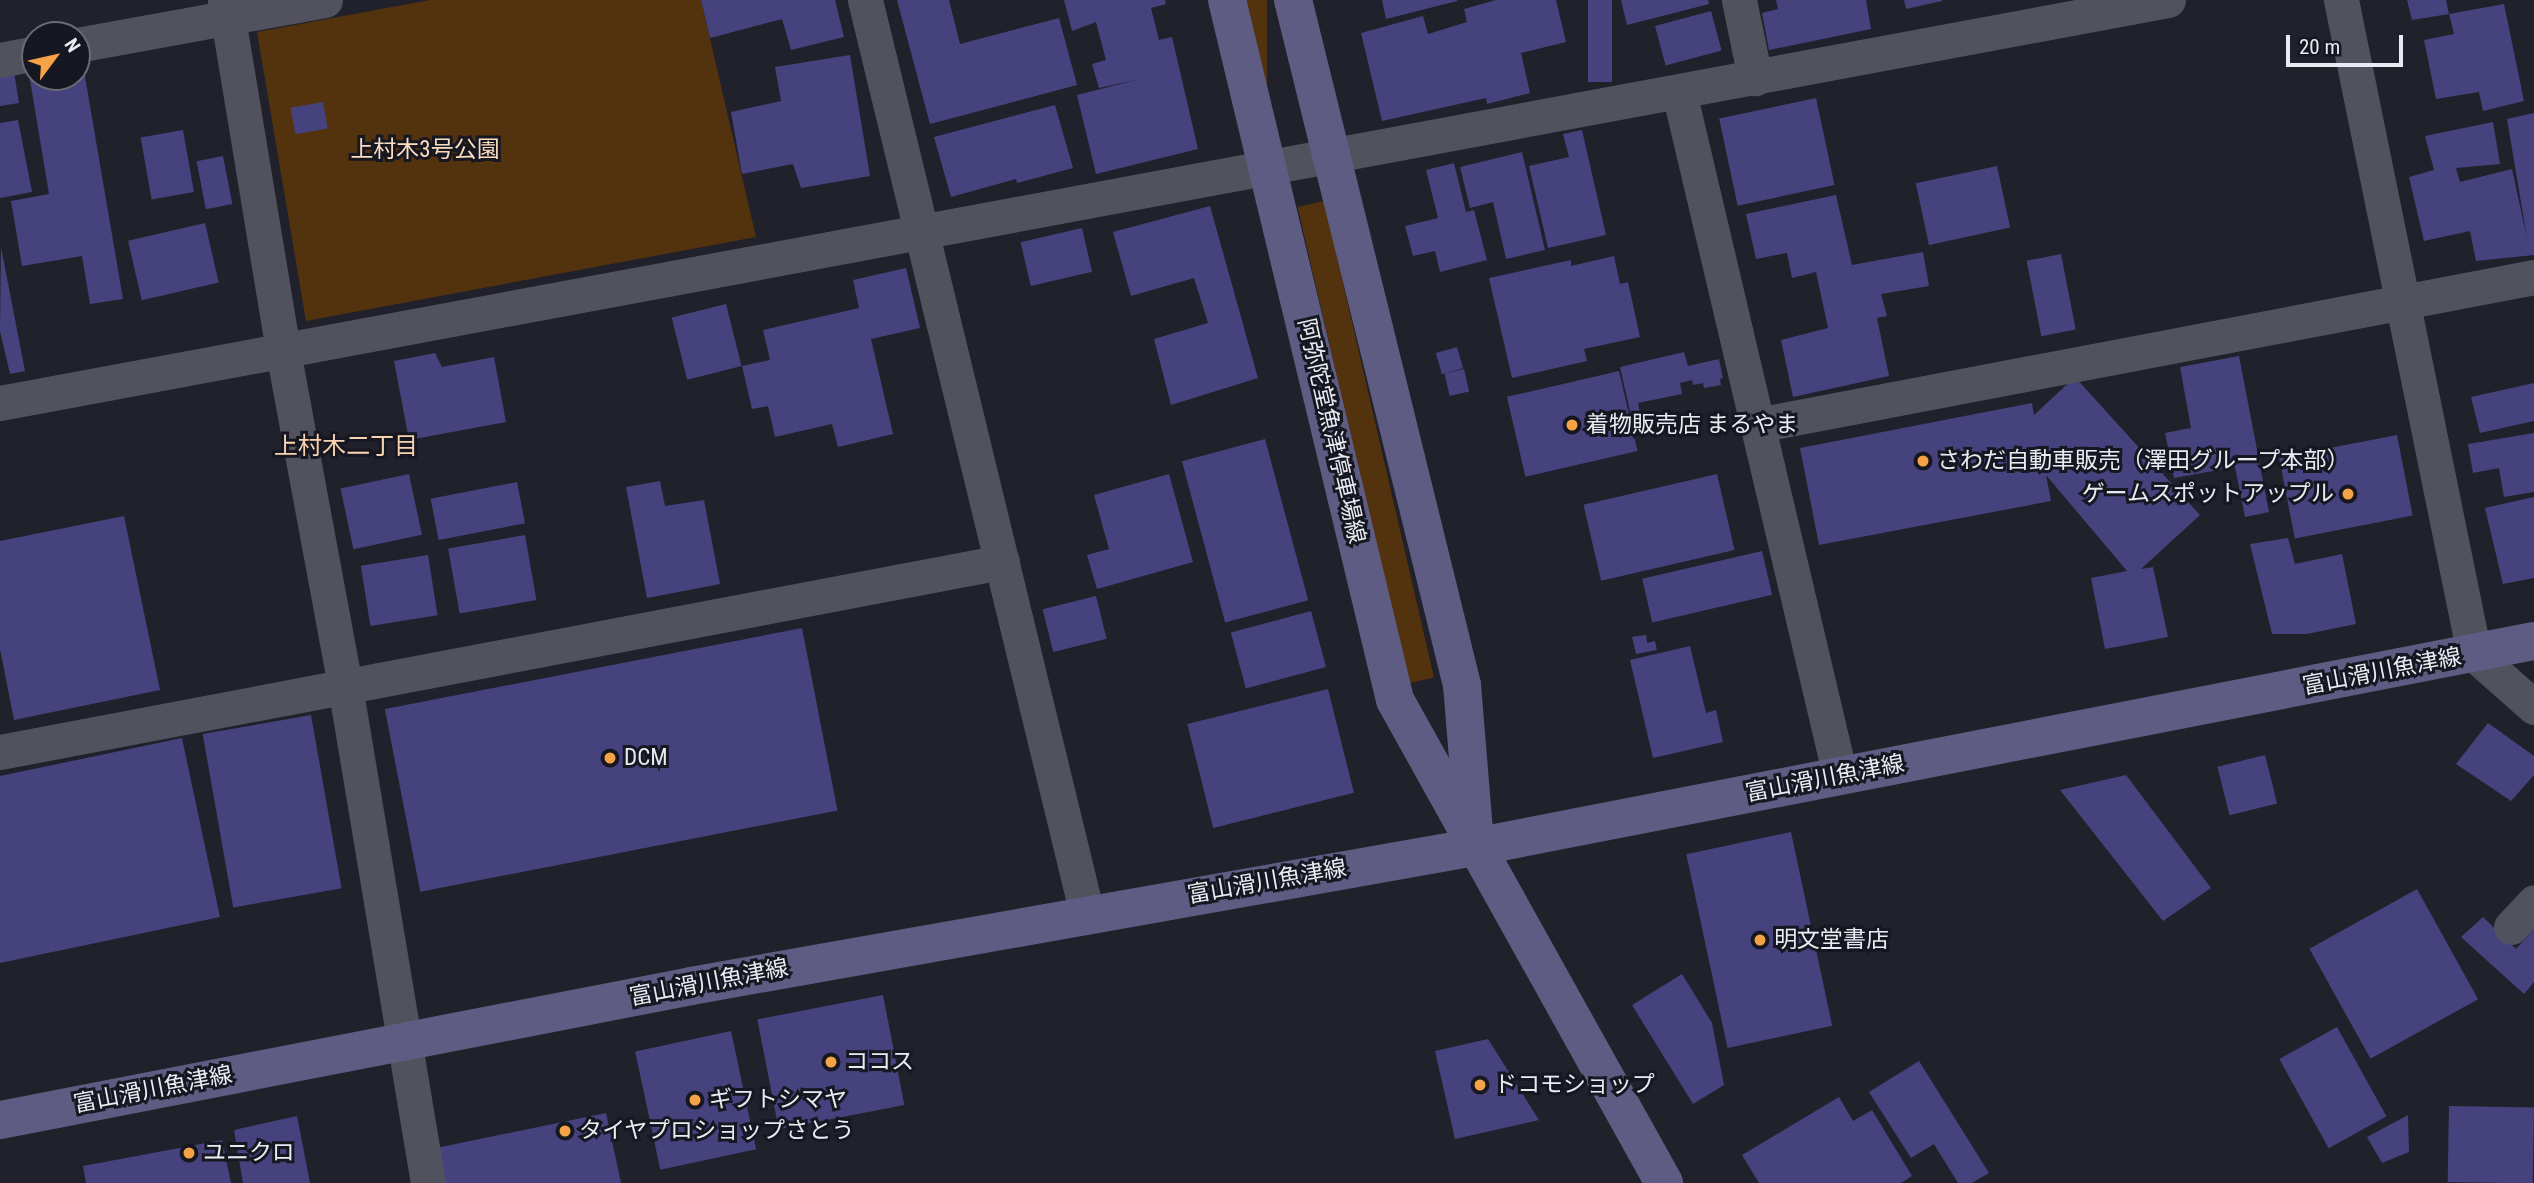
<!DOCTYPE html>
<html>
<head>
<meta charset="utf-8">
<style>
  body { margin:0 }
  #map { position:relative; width:2534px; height:1183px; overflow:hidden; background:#21212b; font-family:"Roboto Condensed","Noto Sans JP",sans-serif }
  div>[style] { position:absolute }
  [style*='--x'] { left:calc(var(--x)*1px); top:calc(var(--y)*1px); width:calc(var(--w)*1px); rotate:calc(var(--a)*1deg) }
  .green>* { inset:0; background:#53320e; transform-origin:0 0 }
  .building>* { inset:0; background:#46427e; transform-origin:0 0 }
  .street>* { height:35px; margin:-17.5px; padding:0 17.5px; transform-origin:17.5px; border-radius:17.5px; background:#52525f }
  .secondary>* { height:38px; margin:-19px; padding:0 19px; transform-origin:19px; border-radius:19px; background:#5e5c82 }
  .dots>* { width:19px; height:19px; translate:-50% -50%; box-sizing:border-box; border:4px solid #171722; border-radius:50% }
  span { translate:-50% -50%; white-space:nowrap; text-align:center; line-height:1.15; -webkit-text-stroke:6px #171722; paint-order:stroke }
  .park-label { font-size:23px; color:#fbdcbf }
  .poi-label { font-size:23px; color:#eaebf2 }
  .left { translate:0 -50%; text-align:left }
  .right { translate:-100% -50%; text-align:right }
  .street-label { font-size:23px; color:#eaebf2 }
  .neighbourhood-label { font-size:24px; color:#f7d3b1 }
  .north { position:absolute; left:21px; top:21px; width:70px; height:70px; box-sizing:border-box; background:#171722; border:2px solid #6b6c75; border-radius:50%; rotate:57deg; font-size:19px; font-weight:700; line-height:28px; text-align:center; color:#eaebf2 }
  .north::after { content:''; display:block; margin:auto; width:24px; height:32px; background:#f6a247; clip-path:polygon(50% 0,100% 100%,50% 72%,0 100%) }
  .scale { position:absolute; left:2286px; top:35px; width:117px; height:32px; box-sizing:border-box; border:4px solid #eaebf2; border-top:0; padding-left:9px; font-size:21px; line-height:24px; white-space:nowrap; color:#eaebf2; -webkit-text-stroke:5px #171722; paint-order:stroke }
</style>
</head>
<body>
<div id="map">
  <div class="green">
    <div style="clip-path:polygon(430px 0,701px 0,756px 237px,306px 321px,257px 32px)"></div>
    <div style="left:1245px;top:0;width:22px;height:127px"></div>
    <div style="left:1324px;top:201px;width:489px;height:27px;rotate:77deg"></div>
  </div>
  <div class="building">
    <div style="clip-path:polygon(701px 0,835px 0,844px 37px,791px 50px,782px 19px,710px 38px)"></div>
    <div style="clip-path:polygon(897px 0,949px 0,960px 44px,1059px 18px,1077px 85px,930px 124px)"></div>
    <div style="clip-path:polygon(1064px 0,1165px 0,1166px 4px,1151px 8px,1159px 40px,1172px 37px,1198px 149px,1096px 174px,1077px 95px,1140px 79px,1099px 88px,1092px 64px,1106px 60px,1096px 22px,1072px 31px)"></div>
    <div style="clip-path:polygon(1382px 0,1457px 0,1457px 1px,1386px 19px)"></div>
    <div style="clip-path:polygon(1496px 0,1556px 0,1566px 42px,1521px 53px,1530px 93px,1487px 104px,1486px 98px,1382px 121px,1361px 33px,1423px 16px,1428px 34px,1467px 22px,1464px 9px)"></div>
    <div style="left:1588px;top:0;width:24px;height:82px"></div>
    <div style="clip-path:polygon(1621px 0,1708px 0,1709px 4px,1627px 25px)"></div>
    <div style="clip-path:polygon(1776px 0,1866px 0,1871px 29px,1769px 50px,1762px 13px,1778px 9px)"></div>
    <div style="clip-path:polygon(1904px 0,1942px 0,1942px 1px,1906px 9px)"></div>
    <div style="clip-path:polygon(2407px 0,2446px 0,2449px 14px,2412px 20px)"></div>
    <div style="clip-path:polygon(2504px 4px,2524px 101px,2483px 111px,2479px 92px,2436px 99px,2424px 40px,2454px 34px,2449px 14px)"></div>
    <div style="left:1711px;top:11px;width:41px;height:58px;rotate:75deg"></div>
    <div style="clip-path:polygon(850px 55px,870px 176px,801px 188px,793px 164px,742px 174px,731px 112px,781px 101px,775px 67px)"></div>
    <div style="clip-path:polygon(82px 59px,123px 299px,90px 304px,82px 256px,22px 266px,11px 201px,49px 194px,28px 68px,35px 67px,35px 77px,77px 77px,77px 60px)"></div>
    <div style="clip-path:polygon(14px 72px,19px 103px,0 106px,0 74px)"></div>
    <div style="left:1816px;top:98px;width:89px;height:99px;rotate:78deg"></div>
    <div style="left:323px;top:102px;width:27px;height:33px;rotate:80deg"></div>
    <div style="clip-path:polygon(1055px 105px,1073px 168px,1017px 183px,1016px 179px,951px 197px,934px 137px)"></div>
    <div style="clip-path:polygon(2534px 113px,2534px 255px,2476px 261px,2470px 231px,2424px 241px,2409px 177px,2434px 170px,2425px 136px,2493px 122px,2500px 164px,2456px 168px,2460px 182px,2512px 169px,2527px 238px,2507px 119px)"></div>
    <div style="clip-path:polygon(18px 120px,32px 192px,0 198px,0 123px)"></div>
    <div style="left:183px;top:130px;width:63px;height:43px;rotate:80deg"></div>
    <div style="clip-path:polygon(1582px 130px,1606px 235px,1548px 248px,1529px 166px,1569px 157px,1563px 134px)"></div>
    <div style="clip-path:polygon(1522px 152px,1545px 250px,1506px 259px,1493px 202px,1470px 208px,1460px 167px)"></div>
    <div style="left:223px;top:156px;width:49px;height:27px;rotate:79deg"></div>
    <div style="clip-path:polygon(1454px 163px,1466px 212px,1474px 210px,1487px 260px,1440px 272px,1435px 251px,1413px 256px,1405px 226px,1438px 218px,1426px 170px)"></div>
    <div style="left:1997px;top:166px;width:63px;height:83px;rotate:78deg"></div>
    <div style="clip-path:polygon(1836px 195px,1852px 265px,1923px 252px,1929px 286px,1881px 294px,1887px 316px,1877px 318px,1889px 376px,1793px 397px,1781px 340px,1828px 328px,1816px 272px,1792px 278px,1787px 253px,1756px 259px,1746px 214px)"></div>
    <div style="clip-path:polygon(1210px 206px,1258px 378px,1171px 405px,1154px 339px,1208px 323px,1194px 278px,1131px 296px,1113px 232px)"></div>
    <div style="left:205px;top:223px;width:61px;height:79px;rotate:77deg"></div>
    <div style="left:1082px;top:228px;width:45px;height:63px;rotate:77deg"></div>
    <div style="clip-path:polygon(1px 247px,25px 371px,10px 374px,0 331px)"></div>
    <div style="left:2061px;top:254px;width:77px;height:35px;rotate:79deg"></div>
    <div style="clip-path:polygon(1614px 256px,1620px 284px,1628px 282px,1640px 337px,1584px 349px,1587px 361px,1512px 378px,1489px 278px,1571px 260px,1571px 266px)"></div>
    <div style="clip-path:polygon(906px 268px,920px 328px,871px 339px,893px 434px,838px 447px,832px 424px,775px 437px,768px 406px,752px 409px,742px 366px,770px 360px,763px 330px,859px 308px,853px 280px)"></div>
    <div style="left:726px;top:304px;width:64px;height:56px;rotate:76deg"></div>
    <div style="left:1457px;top:347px;width:22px;height:22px;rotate:74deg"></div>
    <div style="clip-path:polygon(1684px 352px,1688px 366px,1719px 359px,1723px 378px,1720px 379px,1721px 385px,1704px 388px,1703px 383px,1693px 385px,1692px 380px,1680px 383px,1682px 394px,1638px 403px,1640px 413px,1631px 415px,1620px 367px)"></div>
    <div style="clip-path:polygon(435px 353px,442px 367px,494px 357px,506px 422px,409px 440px,394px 361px)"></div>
    <div style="clip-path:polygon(2239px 356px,2269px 512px,2245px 517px,2235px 467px,2174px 478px,2165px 433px,2191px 428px,2180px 367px)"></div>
    <div style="left:1464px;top:369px;width:23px;height:20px;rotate:77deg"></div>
    <div style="left:1619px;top:371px;width:82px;height:115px;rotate:77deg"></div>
    <div style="clip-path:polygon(2075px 377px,2200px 515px,2141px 569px,2153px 567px,2168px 637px,2105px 649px,2091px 578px,2127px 571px,2046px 475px,2051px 501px,1819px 545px,1800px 448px,2032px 403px,2034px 415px)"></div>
    <div style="clip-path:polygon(2534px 383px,2534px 421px,2480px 433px,2471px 397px)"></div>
    <div style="clip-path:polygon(2534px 433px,2534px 492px,2504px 497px,2499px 468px,2473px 473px,2468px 444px)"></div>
    <div style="left:2397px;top:435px;width:82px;height:120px;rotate:79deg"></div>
    <div style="left:1265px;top:439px;width:167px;height:86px;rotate:75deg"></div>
    <div style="left:409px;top:474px;width:62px;height:70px;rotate:78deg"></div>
    <div style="clip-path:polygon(1169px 474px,1193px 562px,1097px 589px,1087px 555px,1109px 549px,1094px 495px)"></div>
    <div style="left:1717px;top:474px;width:78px;height:137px;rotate:77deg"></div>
    <div style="clip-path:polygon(660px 481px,665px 506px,704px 500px,720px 584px,647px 598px,626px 487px)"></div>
    <div style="left:517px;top:482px;width:42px;height:88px;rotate:79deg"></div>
    <div style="clip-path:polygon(2534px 497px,2534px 578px,2503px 584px,2485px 508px)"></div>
    <div style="clip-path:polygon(124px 516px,160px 690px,14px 720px,0 649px,0 541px)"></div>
    <div style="left:525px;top:535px;width:66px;height:78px;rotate:80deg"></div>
    <div style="clip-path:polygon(2288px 538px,2295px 564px,2342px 554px,2356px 624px,2307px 634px,2272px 634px,2250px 544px)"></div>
    <div style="left:1762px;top:551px;width:45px;height:123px;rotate:77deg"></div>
    <div style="left:428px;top:555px;width:61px;height:68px;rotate:81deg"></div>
    <div style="left:1096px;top:596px;width:44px;height:55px;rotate:76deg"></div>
    <div style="left:1311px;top:611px;width:58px;height:83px;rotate:75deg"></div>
    <div style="left:802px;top:628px;width:186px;height:425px;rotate:79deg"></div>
    <div style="clip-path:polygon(1646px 635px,1647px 643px,1655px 641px,1657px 650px,1636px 654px,1632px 637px)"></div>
    <div style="clip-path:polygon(1690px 646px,1706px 713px,1716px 710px,1723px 742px,1653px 758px,1630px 660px)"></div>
    <div style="left:1328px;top:689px;width:107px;height:145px;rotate:76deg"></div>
    <div style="left:311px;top:715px;width:176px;height:110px;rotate:80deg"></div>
    <div style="clip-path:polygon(2488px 723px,2534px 756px,2534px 775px,2511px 801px,2456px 764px)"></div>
    <div style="clip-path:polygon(182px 738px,220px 917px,0 963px,0 776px)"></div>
    <div style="left:2265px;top:755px;width:50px;height:49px;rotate:76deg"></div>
    <div style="clip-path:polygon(2126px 775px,2211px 888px,2163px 921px,2060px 790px)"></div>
    <div style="left:1791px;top:832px;width:198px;height:107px;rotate:78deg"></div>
    <div style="left:2417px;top:889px;width:126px;height:123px;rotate:61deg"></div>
    <div style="clip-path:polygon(2483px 917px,2516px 949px,2534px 929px,2534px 982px,2524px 994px,2461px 937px)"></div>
    <div style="clip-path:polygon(1682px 974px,1712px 1023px,1724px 1085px,1693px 1104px,1632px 1005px)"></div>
    <div style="left:883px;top:995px;width:112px;height:128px;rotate:79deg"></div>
    <div style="left:2337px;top:1027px;width:102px;height:66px;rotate:61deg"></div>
    <div style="left:731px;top:1031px;width:121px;height:98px;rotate:78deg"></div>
    <div style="clip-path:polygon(1488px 1039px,1539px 1120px,1455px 1139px,1435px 1051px)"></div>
    <div style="clip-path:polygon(1919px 1061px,1989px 1173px,1972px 1183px,1958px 1183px,1934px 1144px,1911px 1158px,1869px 1092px)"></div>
    <div style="clip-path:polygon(1839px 1097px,1853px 1121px,1872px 1110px,1912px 1176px,1901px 1183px,1759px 1183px,1742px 1155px)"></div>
    <div style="left:2449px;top:1106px;width:85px;height:76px;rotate:1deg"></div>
    <div style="clip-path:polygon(606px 1113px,621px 1183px,443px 1183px,436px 1148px)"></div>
    <div style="clip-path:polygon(2408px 1115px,2409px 1152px,2382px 1163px,2367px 1137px)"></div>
    <div style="clip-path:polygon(297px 1116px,310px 1183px,243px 1183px,234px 1130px)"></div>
    <div style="clip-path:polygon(222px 1140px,231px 1183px,86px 1183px,83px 1166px)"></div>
  </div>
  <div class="street">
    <div style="--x:225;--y:0;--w:356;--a:80.6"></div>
    <div style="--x:283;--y:351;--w:341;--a:79.5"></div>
    <div style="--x:345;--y:686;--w:504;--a:80.52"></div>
    <div style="--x:865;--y:0;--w:941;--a:76.35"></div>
    <div style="--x:1739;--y:0;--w:80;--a:78.4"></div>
    <div style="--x:2341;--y:0;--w:667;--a:78.5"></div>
    <div style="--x:2474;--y:654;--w:80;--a:41.5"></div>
    <div style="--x:77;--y:45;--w:252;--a:-10.3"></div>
    <div style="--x:0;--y:60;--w:36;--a:-11"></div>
    <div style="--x:1679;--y:92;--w:703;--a:76.75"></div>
    <div style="--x:0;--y:403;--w:2205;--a:-10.53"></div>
    <div style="--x:1757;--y:425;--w:791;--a:-10.78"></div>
    <div style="--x:0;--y:752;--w:1020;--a:-10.74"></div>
    <div style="--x:2511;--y:927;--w:34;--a:-47"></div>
  </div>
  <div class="secondary">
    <div style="--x:1227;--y:0;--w:720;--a:76.5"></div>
    <div style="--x:1395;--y:700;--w:553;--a:60.88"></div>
    <div style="--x:1293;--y:0;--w:706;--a:76.14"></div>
    <div style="--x:1462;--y:685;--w:146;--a:85.3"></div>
    <div style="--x:0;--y:1120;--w:704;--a:-10.97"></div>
    <div style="--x:691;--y:986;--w:796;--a:-10.05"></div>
    <div style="--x:1475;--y:847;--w:1079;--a:-11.01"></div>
  </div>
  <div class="dots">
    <div style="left:1572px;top:425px;background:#f6a247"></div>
    <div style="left:1923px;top:461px;background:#f6a247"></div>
    <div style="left:2348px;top:494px;background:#f6a247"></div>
    <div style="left:610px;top:758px;background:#f6a247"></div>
    <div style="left:1760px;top:940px;background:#f6a247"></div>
    <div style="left:831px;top:1062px;background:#f6a247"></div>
    <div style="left:1480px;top:1085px;background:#f6a247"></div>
    <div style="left:695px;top:1100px;background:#f6a247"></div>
    <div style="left:565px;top:1131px;background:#f6a247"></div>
    <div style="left:189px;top:1153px;background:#f6a247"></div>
  </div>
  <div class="park-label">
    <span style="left:425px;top:150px">上村木3号公園</span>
  </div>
  <div class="poi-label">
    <span class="left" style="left:1586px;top:425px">着物販売店 まるやま</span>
    <span class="left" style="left:1937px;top:461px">さわだ自動車販売（澤田グループ本部）</span>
    <span class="right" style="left:2334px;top:494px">ゲームスポットアップル</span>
    <span class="left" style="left:624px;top:758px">DCM</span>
    <span class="left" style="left:1774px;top:940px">明文堂書店</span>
    <span class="left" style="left:845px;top:1062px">ココス</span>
    <span class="left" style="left:1494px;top:1085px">ドコモショップ</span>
    <span class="left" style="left:709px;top:1100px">ギフトシマヤ</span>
    <span class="left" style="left:579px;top:1131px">タイヤプロショップさとう</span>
    <span class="left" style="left:203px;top:1153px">ユニクロ</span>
  </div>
  <div class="street-label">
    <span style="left:1331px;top:431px;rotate:77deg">阿弥陀堂魚津停車場線</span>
    <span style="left:2382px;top:672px;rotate:-11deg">富山滑川魚津線</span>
    <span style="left:1825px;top:779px;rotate:-11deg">富山滑川魚津線</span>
    <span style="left:1267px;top:882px;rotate:-10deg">富山滑川魚津線</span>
    <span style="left:709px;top:983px;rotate:-11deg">富山滑川魚津線</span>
    <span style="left:153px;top:1090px;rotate:-11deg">富山滑川魚津線</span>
  </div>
  <div class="neighbourhood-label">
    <span style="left:346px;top:447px">上村木二丁目</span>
  </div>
  <div class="north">N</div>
  <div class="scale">20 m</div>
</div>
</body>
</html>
